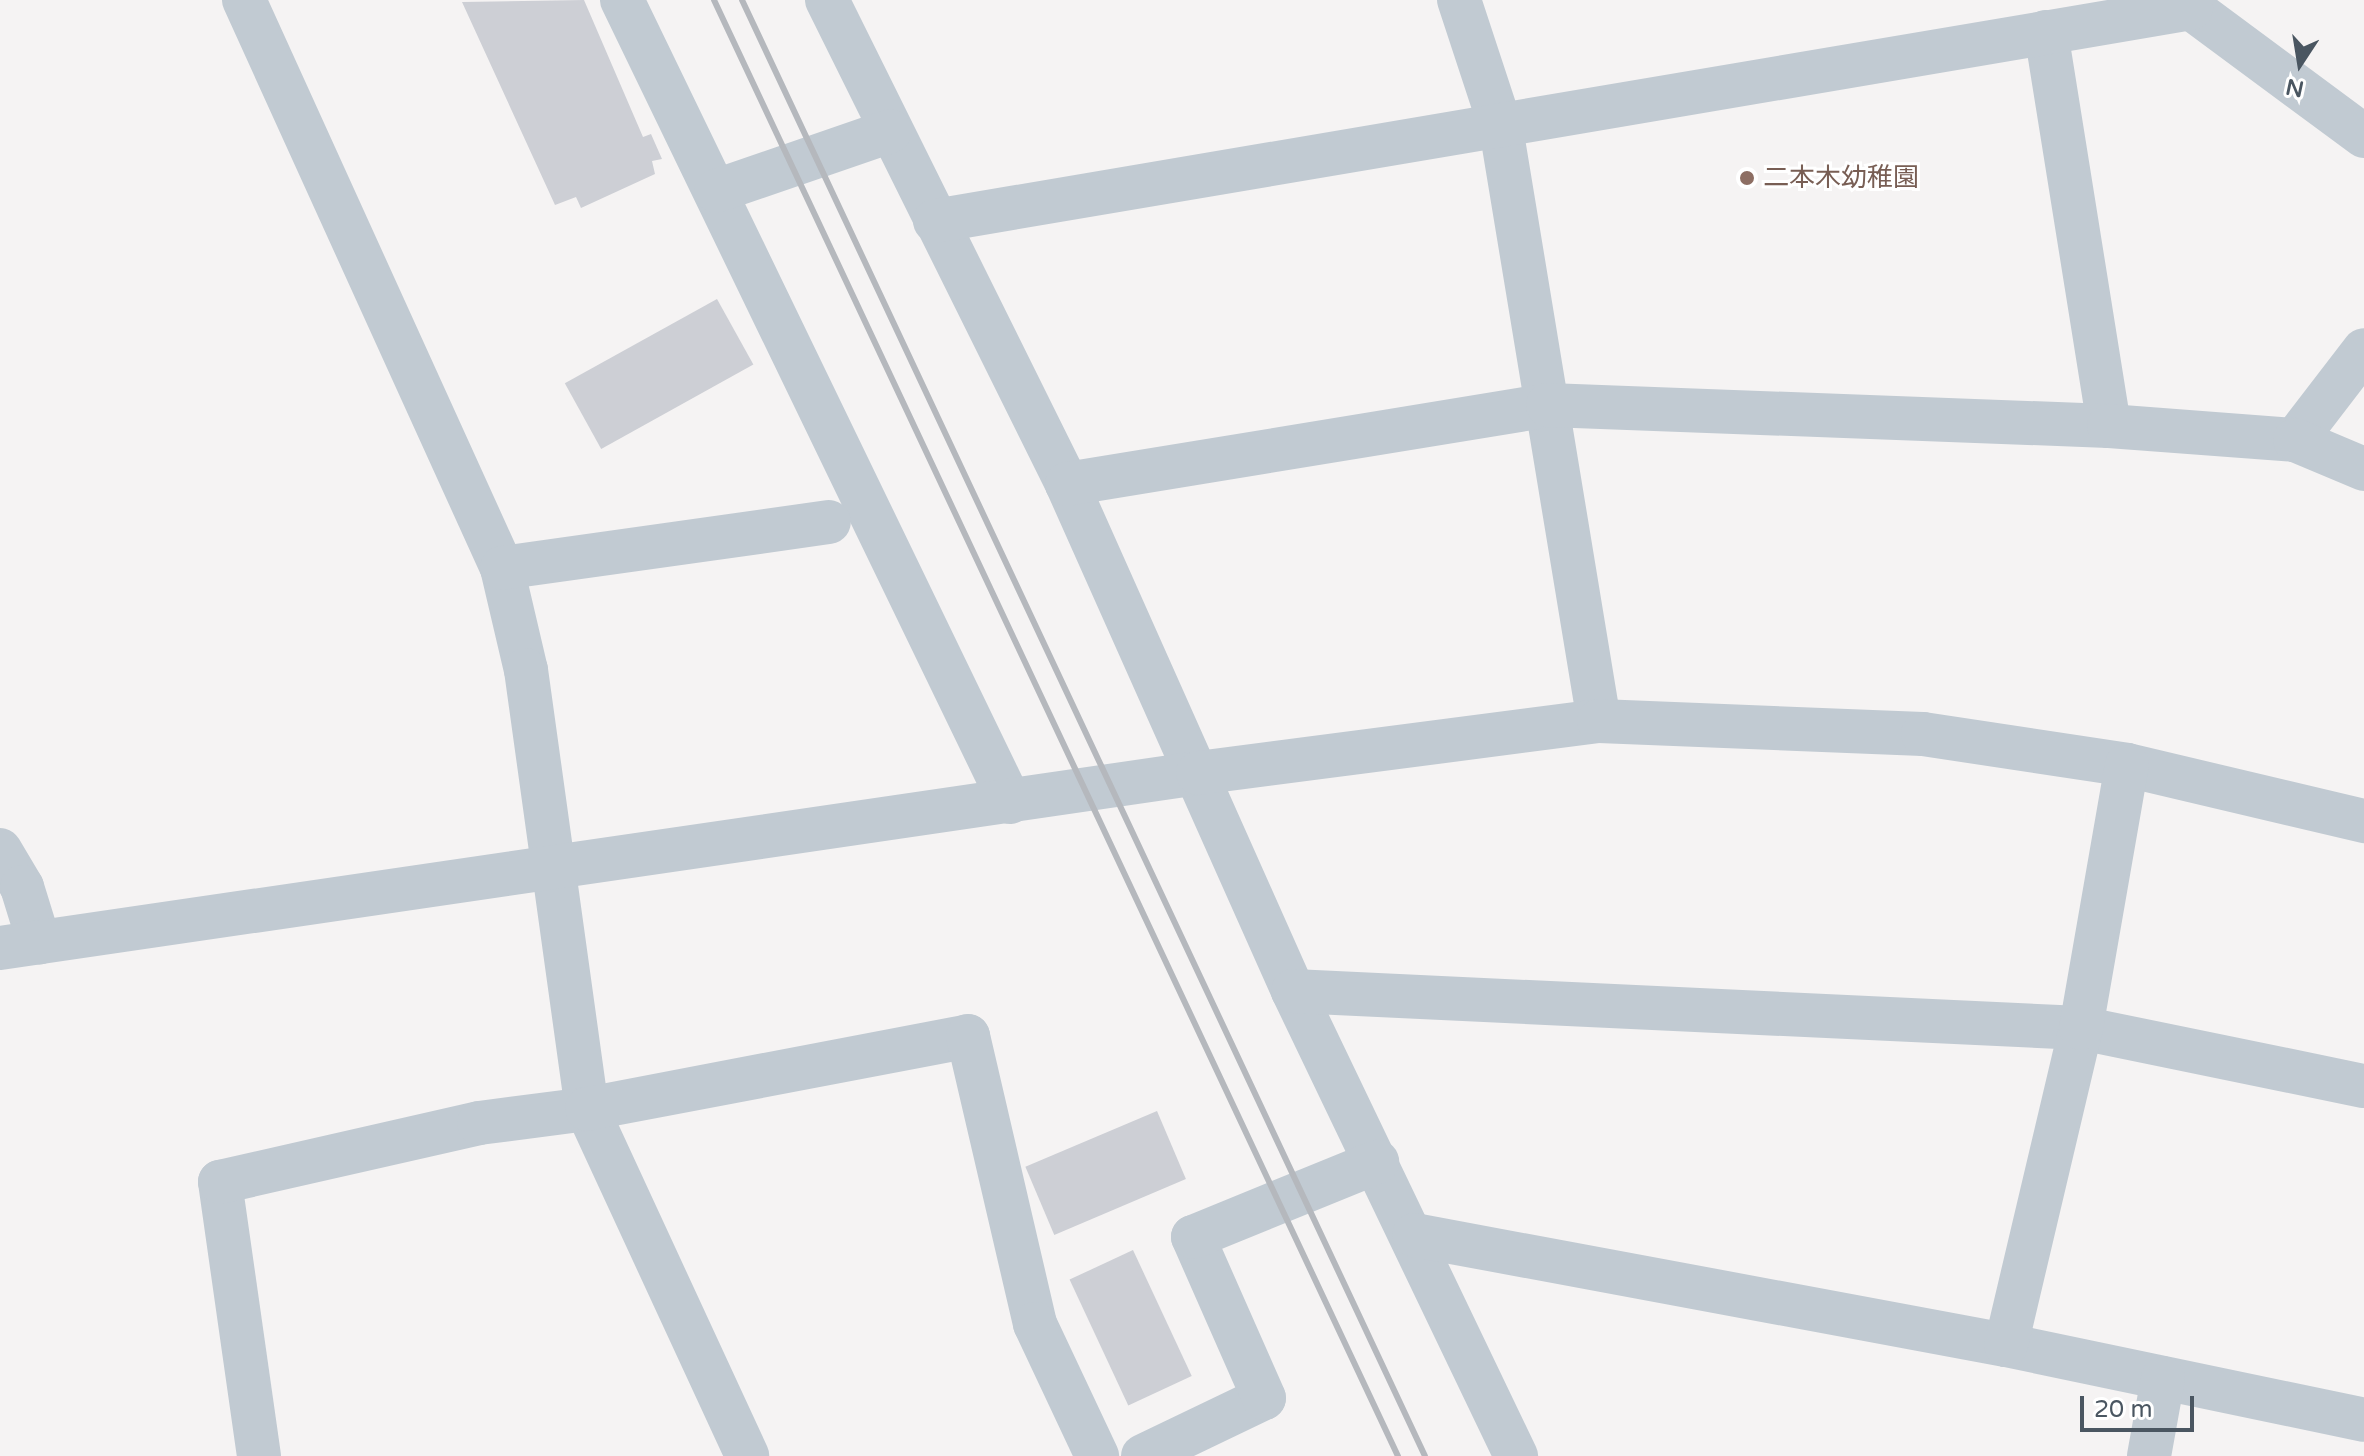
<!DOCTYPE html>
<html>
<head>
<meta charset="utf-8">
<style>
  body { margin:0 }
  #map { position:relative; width:2364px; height:1456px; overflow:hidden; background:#f5f3f3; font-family:"Varela Round","Noto Sans JP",sans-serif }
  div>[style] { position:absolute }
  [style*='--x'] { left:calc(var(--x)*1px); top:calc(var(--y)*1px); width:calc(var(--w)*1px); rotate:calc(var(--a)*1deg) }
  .building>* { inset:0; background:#cdcfd5; transform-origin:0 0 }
  .minor>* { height:44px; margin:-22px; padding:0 22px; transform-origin:22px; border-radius:22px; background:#c1cad2 }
  .rail>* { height:6px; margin:-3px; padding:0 3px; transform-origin:3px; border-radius:3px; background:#b5b8bd }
  .dots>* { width:22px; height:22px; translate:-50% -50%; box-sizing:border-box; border:4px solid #fff; border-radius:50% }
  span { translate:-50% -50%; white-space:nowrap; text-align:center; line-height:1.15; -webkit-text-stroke:6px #fff; paint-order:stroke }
  .education-label { font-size:26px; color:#785e54 }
  .left { translate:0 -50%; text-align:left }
  .north { position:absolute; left:2260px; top:24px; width:80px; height:80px; -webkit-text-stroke:6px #fff; paint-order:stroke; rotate:192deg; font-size:22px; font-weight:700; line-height:32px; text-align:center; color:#4a5661 }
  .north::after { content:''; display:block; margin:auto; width:28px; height:36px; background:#4a5661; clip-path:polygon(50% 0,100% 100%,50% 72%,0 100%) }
  .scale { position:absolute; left:2080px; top:1396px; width:114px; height:36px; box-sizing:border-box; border:4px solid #4a5661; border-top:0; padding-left:10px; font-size:24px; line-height:28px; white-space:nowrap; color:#4a5661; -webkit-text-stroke:6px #fff; paint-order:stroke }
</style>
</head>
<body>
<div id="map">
  <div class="building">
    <div style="clip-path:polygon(584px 0,643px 137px,651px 134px,662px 159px,652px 161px,655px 174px,581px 208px,576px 197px,555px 205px,462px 2px)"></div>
    <div style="left:717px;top:299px;width:75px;height:174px;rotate:61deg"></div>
    <div style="left:1157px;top:1111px;width:74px;height:143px;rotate:67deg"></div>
    <div style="left:1133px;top:1250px;width:139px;height:70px;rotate:65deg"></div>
  </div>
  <div class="minor">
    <div style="--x:244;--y:0;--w:624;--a:65.57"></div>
    <div style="--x:502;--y:568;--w:105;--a:76.8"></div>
    <div style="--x:526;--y:670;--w:443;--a:82.1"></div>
    <div style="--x:587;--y:1109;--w:382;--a:65.2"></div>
    <div style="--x:622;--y:0;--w:891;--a:64.18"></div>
    <div style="--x:827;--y:0;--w:540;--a:63.62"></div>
    <div style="--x:1067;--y:484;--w:555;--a:65.97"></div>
    <div style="--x:1293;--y:991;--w:516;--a:64.38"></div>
    <div style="--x:1459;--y:0;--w:135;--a:71.8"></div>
    <div style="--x:1501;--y:128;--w:601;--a:80.62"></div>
    <div style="--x:2188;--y:0;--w:9;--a:69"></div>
    <div style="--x:2191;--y:8;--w:215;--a:36.5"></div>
    <div style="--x:2046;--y:32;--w:399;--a:80.9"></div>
    <div style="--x:716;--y:191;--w:184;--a:-19"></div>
    <div style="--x:935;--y:221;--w:1274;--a:-9.62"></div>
    <div style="--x:2295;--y:440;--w:113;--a:-52.5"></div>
    <div style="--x:1067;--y:484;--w:487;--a:-9.3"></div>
    <div style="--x:1548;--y:405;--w:561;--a:2.14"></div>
    <div style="--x:2109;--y:426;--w:187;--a:4.3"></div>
    <div style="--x:2295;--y:440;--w:75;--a:22.8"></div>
    <div style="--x:502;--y:568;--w:330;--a:-8"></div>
    <div style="--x:0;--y:850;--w:43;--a:59.3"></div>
    <div style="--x:22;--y:887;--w:58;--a:72.8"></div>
    <div style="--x:0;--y:948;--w:1211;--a:-8.31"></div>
    <div style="--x:1198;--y:773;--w:404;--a:-7.4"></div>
    <div style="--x:1599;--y:721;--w:324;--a:2.3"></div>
    <div style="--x:1923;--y:734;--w:206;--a:8.6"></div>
    <div style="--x:2127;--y:765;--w:244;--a:13.3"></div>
    <div style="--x:1293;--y:991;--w:789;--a:2.69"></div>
    <div style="--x:2081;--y:1028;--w:289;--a:11.6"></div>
    <div style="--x:1414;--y:1235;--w:602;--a:10.53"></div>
    <div style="--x:2006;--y:1345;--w:366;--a:11.8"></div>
    <div style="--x:2006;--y:1345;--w:326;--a:-76.7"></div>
    <div style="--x:2081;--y:1028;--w:267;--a:-80.1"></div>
    <div style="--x:259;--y:1456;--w:277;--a:-98.1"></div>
    <div style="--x:220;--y:1182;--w:266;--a:-12.8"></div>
    <div style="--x:479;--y:1123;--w:109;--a:-7.4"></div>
    <div style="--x:587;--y:1109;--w:388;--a:-10.8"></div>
    <div style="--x:968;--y:1036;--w:296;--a:76.9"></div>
    <div style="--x:1035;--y:1324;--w:146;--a:64.8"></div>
    <div style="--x:1143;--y:1456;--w:134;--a:-25.6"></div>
    <div style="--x:1264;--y:1398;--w:176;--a:-113.8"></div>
    <div style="--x:1193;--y:1237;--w:199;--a:-22.2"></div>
    <div style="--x:2149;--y:1456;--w:79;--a:-79.8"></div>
  </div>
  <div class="rail">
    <div style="--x:714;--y:0;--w:1609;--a:64.84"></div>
    <div style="--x:742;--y:0;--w:1608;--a:64.87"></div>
  </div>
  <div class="dots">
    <div style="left:1747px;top:178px;background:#8d6e63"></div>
  </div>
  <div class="education-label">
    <span class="left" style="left:1763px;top:178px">二本木幼稚園</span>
  </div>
  <div class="north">N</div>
  <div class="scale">20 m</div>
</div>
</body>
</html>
